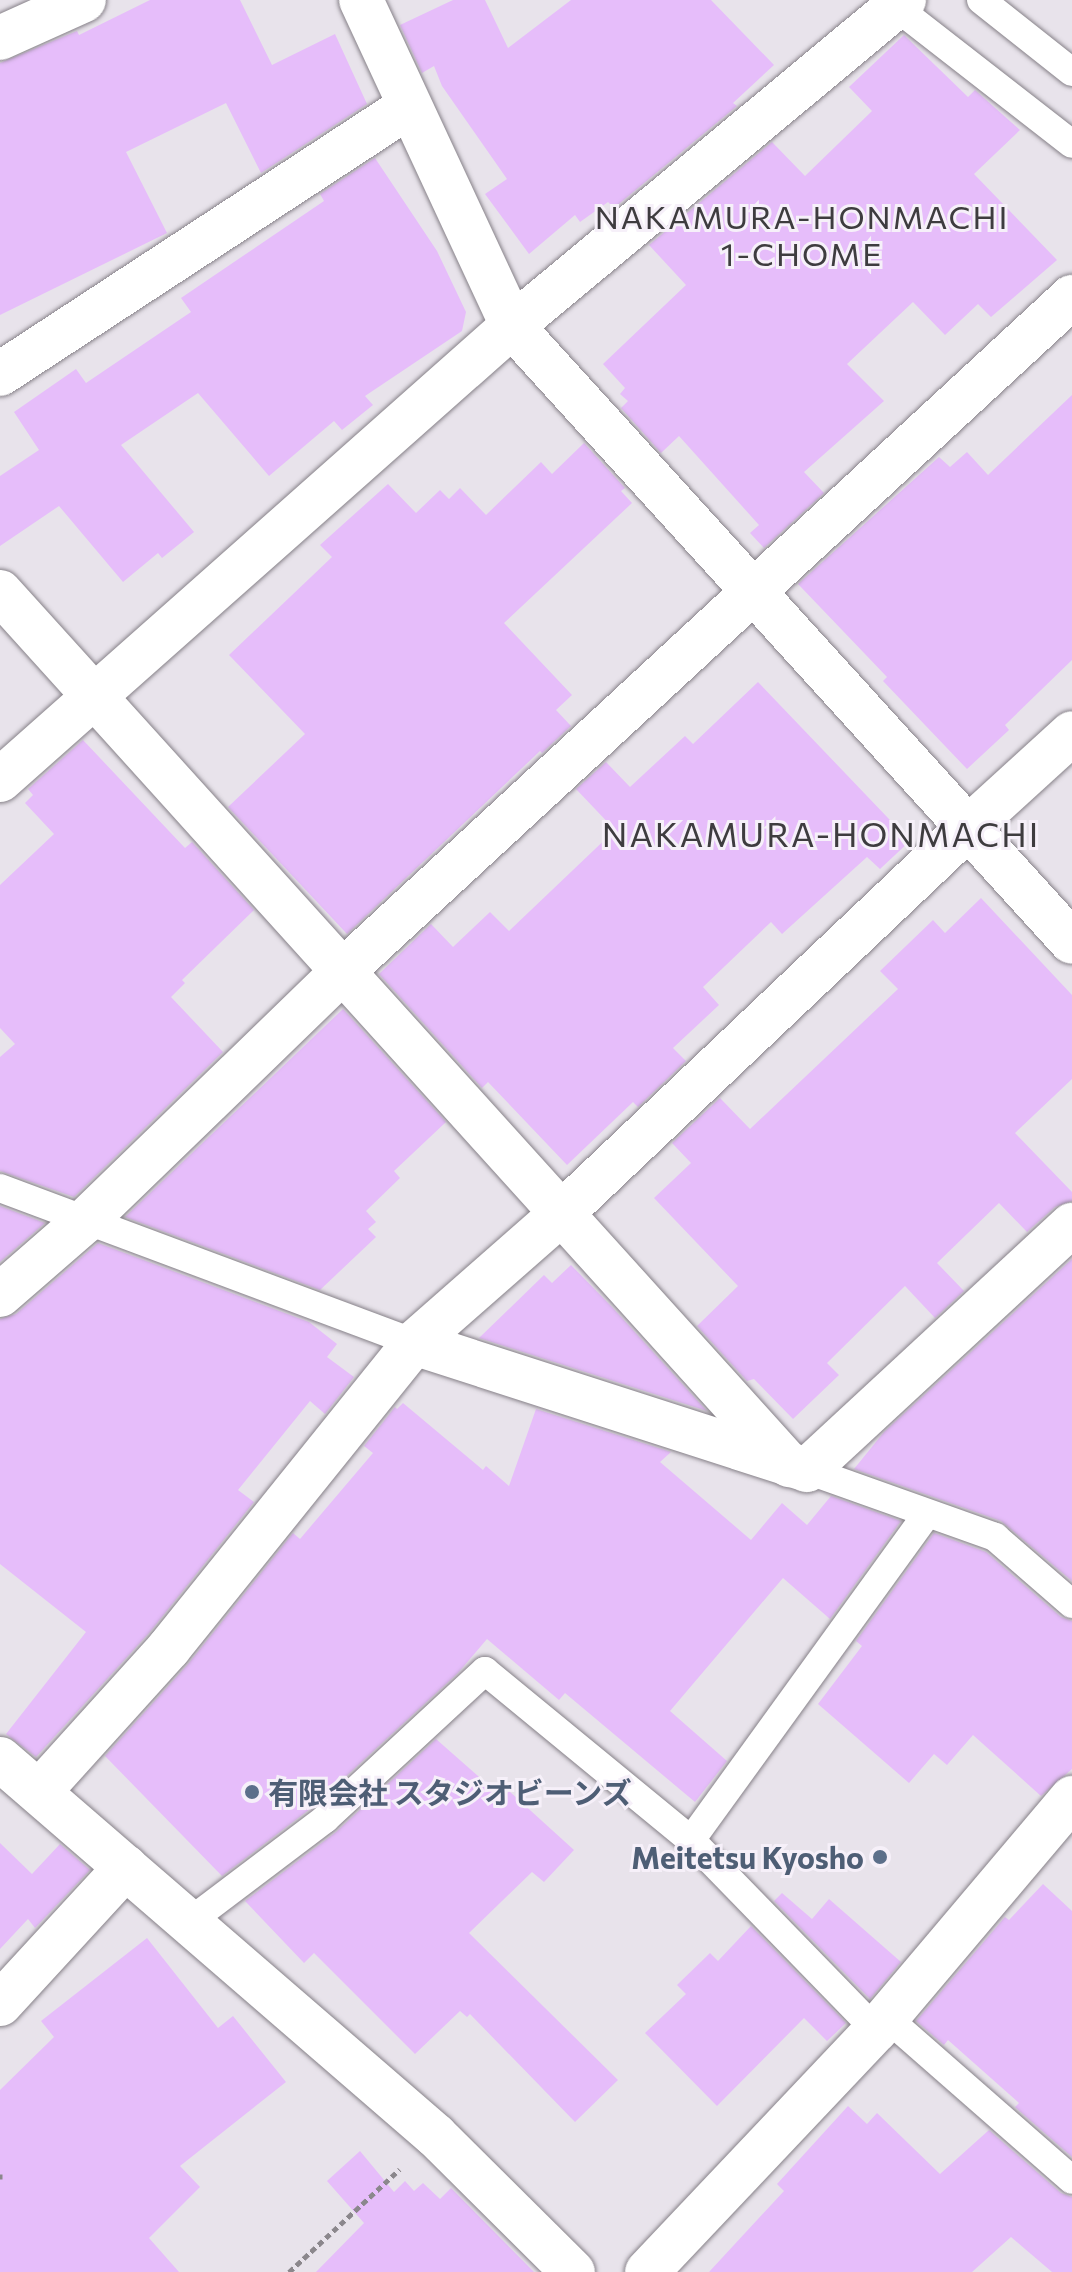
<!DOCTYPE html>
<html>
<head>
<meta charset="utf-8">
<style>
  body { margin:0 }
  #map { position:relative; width:1072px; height:2272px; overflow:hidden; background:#e8e3eb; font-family:Commissioner,"Noto Sans JP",sans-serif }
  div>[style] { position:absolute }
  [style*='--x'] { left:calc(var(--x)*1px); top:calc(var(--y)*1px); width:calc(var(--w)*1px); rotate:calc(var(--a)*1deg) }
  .building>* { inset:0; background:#e6bdfa }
  .path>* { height:5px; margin-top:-2.5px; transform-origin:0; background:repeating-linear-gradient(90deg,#8b878c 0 6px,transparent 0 10px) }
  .roads { filter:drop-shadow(0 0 2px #868188) drop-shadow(0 0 2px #868188) }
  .service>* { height:28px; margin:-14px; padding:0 14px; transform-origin:14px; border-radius:14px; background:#fff }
  .minor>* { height:44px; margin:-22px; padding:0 22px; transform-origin:22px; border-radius:22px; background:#fff }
  .dots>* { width:22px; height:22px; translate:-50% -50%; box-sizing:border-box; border:4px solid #f6f0f9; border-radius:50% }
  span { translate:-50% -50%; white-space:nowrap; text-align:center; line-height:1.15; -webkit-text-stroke:6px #f6f0f9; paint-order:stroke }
  .service-label { font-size:30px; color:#4e5e75; font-weight:700 }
  .left { translate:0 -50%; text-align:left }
  .right { translate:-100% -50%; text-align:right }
  .neighbourhood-label { font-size:32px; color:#3e3c3f; letter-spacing:2px }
  .quarter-label { font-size:34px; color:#3e3c3f; letter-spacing:2px }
</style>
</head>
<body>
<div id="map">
  <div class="building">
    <div style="clip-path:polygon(150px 0,240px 0,272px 65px,335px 34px,367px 104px,261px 173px,226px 103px,126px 152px,167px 233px,0 315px,0 63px,77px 31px,79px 35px)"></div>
    <div style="clip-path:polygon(453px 0,485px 0,508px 48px,571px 0,711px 0,774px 65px,733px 103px,737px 106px,614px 208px,608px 202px,580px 222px,575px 215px,529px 254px,485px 194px,507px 179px,442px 86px,434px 66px,422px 73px,400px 25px)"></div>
    <div style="clip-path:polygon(904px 35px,968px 97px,975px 90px,1020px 130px,974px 174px,1057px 260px,991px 317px,978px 304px,945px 335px,913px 302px,847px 364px,884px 401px,804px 472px,824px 493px,764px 548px,750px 533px,759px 525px,679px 436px,661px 453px,621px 408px,628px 401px,620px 394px,625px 388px,603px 364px,686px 285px,649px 245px,772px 142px,805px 176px,872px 111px,849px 87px)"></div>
    <div style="clip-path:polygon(375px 158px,437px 251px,466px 312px,462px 331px,365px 396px,373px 405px,342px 430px,334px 421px,269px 476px,198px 393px,121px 445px,194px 532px,162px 558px,158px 553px,123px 582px,59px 506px,0 546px,0 476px,39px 450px,14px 412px,76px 369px,86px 383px,191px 312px,181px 298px,324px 201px,320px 194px)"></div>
    <div style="clip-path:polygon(1072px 395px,1072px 660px,1005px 725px,1009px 730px,967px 769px,883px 681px,887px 677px,798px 584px,939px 457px,950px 467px,967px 452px,988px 475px)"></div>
    <div style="clip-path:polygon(584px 443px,625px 488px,621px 491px,632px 503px,504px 623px,572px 695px,556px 710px,571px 726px,542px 753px,540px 751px,347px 934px,228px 807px,305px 734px,229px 655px,332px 557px,320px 545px,388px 484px,416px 513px,440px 490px,449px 499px,460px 488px,486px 515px,541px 462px,552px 474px)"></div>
    <div style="clip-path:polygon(758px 682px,910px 841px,880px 869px,867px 857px,782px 934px,771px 922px,703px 987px,719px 1005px,673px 1048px,686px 1061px,638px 1107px,633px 1102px,567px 1165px,488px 1082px,482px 1088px,379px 974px,431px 924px,453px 947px,490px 912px,509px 931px,615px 830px,576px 789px,606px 762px,630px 787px,685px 736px,693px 744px)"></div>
    <div style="clip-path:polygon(83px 740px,185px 848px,192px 842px,254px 910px,182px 980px,185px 983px,171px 997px,223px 1052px,74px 1197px,0 1171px,0 1057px,15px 1044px,0 1028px,0 885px,54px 834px,25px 803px,33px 795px,28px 789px)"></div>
    <div style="clip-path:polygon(981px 898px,1072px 995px,1072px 1079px,1015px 1133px,1072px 1192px,1072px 1201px,1055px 1207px,1027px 1232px,999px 1203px,937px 1263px,964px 1291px,935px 1318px,905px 1286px,827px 1363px,839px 1375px,793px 1419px,754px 1379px,747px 1381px,697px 1326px,738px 1286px,654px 1198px,691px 1163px,672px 1143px,720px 1098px,750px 1129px,898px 989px,880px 971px,933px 920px,945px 933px)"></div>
    <div style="clip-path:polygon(343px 1009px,446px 1122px,394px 1171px,400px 1178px,366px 1211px,376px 1222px,368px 1229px,376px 1237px,320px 1290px,125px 1217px)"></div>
    <div style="clip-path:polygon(0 1206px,45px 1223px,0 1262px)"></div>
    <div style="clip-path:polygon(98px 1243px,309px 1322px,337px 1344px,327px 1357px,354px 1377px,325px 1414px,310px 1401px,238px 1490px,254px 1502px,150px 1632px,36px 1757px,6px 1734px,86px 1632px,0 1564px,0 1319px,16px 1314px)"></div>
    <div style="clip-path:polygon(1072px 1259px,1072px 1581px,1001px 1521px,854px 1469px,884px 1432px)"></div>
    <div style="clip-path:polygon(571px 1265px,612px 1307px,707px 1411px,479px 1338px,544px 1275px,552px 1283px)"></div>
    <div style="clip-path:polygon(403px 1403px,483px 1470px,486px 1466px,509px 1486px,536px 1409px,671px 1452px,660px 1462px,751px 1540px,782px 1503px,807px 1525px,831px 1496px,901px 1521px,830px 1619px,783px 1578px,670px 1711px,727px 1761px,695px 1802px,565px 1693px,559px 1700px,487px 1639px,458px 1673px,314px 1806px,222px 1876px,105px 1756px,188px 1664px,293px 1533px,300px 1539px,373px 1453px,364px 1446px,395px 1407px,397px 1409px)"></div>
    <div style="clip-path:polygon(934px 1533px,986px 1552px,1061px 1617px,1072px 1621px,1072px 1769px,1041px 1796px,973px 1735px,947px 1765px,934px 1754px,909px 1783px,818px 1704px,862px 1646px,856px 1641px)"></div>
    <div style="clip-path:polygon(436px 1739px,503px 1798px,509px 1791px,574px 1850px,544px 1882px,532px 1872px,469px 1933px,618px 2080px,575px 2122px,470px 2014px,467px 2017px,460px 2011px,415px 2054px,314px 1953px,304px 1963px,245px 1901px,336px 1832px)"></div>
    <div style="clip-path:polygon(0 1843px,32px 1874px,60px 1844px,90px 1870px,35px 1928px,28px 1919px,0 1949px)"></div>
    <div style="clip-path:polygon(1043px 1884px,1072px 1911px,1072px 2157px,1015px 2107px,1019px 2103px,948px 2040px,944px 2045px,916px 2021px,1005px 1917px,1009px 1920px)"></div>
    <div style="clip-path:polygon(782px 1893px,812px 1919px,829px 1899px,901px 1962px,870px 1999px,774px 1901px)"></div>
    <div style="clip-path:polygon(751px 1926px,846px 2023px,827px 2041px,804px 2018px,717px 2106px,645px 2033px,686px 1994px,677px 1985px,710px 1953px,718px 1961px)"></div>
    <div style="clip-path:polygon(147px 1938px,218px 2028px,233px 2016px,286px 2082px,180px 2166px,200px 2187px,149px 2238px,179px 2272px,0 2272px,0 2090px,54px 2037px,41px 2021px)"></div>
    <div style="clip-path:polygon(848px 2106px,867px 2124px,877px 2113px,940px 2174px,989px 2130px,1061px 2193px,1072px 2197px,1072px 2272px,1052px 2272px,1011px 2237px,972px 2272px,709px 2272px,784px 2191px,777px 2184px)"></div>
    <div style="clip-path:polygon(360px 2151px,394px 2192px,405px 2181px,414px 2191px,423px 2183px,440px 2199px,451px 2188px,534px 2272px,316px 2272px,364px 2223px,327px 2181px)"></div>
  </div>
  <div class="path">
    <div style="--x:0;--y:2174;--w:5;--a:90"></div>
    <div style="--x:289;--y:2272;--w:151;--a:-42.9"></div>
  </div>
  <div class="roads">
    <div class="service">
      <div style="--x:887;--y:0;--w:234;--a:37.9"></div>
      <div style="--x:981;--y:0;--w:116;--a:38.4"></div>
      <div style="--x:0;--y:1188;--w:442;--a:20.5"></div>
      <div style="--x:807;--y:1470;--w:200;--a:19.6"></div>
      <div style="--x:995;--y:1537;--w:102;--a:41"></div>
      <div style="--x:691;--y:1840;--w:402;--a:-54.1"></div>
      <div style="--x:189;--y:1922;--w:171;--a:-37.1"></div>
      <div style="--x:325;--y:1819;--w:218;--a:-42.8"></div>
      <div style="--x:485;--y:1671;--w:266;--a:39.4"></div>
      <div style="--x:691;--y:1840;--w:265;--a:45.8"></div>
      <div style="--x:886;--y:2017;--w:247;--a:41.2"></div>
    </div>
    <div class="minor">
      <div style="--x:361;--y:0;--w:359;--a:65.1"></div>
      <div style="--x:512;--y:326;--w:832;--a:47.73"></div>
      <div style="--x:0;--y:38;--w:92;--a:-24.3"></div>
      <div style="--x:0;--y:374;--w:488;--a:-33.2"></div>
      <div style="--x:0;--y:592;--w:1177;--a:47.89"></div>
      <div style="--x:0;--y:780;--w:684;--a:-41.56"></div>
      <div style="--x:512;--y:326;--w:510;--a:-39.75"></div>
      <div style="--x:0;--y:1295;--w:111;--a:-41"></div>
      <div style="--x:84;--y:1222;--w:361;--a:-44.1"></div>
      <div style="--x:343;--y:971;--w:993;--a:-42.76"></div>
      <div style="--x:414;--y:1343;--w:413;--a:17.9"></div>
      <div style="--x:807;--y:1470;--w:361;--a:-42.8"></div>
      <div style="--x:0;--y:1759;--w:576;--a:40.85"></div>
      <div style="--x:436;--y:2136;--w:193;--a:44.8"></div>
      <div style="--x:39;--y:1792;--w:194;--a:-47.9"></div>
      <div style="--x:169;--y:1648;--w:391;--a:-51.2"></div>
      <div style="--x:414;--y:1343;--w:197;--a:-41.3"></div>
      <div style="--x:562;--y:1213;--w:558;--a:-43.48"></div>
      <div style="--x:967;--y:829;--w:142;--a:-42.4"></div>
      <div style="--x:0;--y:2004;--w:186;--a:-47.4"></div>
      <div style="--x:647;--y:2272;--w:333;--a:-46.6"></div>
      <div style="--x:876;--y:2030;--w:304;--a:-49.8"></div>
    </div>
  </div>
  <div class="dots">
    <div style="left:252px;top:1792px;background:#5c6f8a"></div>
    <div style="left:880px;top:1857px;background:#5c6f8a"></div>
  </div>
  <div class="service-label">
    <span class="left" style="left:268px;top:1792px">有限会社 スタジオビーンズ</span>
    <span class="right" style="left:864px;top:1857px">Meitetsu Kyosho</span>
  </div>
  <div class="neighbourhood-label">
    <span style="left:802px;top:235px">NAKAMURA-HONMACHI<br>1-CHOME</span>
  </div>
  <div class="quarter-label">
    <span style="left:821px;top:834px">NAKAMURA-HONMACHI</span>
  </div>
</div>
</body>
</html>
